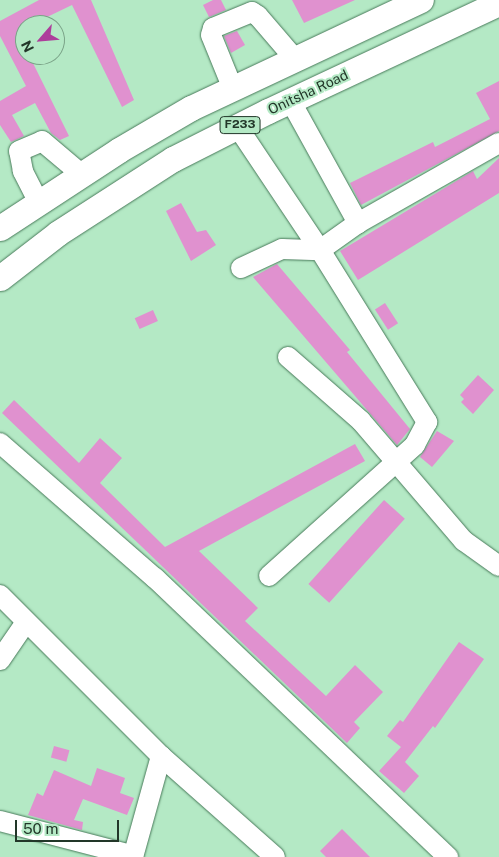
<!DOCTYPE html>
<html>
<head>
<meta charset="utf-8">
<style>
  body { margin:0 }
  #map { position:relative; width:499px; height:857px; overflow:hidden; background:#b4e9c5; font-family:"Public Sans",sans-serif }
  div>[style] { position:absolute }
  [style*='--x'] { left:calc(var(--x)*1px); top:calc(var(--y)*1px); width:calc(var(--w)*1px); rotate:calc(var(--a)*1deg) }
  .building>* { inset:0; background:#e091cf; transform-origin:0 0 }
  .roads { filter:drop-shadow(0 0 1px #487a5a) drop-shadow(0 0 1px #487a5a) }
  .minor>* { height:20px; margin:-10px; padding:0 10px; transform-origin:10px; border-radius:10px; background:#fff }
  .major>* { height:25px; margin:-12.5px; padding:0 12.5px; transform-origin:12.5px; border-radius:12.5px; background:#fff }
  span { translate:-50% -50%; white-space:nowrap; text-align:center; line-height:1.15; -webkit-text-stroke:4px #b4e9c5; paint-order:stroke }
  .shield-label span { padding:1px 4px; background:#b4e9c5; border:1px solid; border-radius:4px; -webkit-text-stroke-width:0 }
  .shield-label { font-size:12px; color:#223729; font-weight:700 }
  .street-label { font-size:14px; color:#223729 }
  .north { position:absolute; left:15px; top:15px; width:50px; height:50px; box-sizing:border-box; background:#b4e9c5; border:1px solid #7aa287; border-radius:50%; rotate:243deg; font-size:14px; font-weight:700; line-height:20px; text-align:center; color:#223729 }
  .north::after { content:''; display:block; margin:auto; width:18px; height:22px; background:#ad3e9b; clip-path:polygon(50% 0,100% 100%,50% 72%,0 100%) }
  .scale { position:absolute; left:15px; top:820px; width:104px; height:22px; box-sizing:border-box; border:2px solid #223729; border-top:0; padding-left:6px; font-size:15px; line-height:18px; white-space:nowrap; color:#223729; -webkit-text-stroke:4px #b4e9c5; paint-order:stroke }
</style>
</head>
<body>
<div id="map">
  <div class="building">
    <div style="clip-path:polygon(39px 0,91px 0,134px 100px,122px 107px,72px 5px,18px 31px,25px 55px,29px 55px,69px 136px,60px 140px,51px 133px,35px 103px,12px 115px,24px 136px,11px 142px,0 125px,0 101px,26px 86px,0 36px,0 21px)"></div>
    <div style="clip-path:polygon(213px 0,221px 0,226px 10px,209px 17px,203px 5px)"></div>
    <div style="clip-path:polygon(292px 0,355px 0,304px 23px)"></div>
    <div style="clip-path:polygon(237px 31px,245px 45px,231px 53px,224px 36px)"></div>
    <div style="clip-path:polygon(499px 81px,499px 131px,361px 205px,350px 183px,433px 142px,435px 147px,490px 119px,476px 93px)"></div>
    <div style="clip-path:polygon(499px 158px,499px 193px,358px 280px,340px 251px,473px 171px,477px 179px)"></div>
    <div style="clip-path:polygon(181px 203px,197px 232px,206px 230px,216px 245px,191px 261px,166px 211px)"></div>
    <div style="clip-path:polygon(277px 264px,350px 350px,347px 352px,410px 429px,397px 445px,253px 277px)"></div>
    <div style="left:385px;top:303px;width:24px;height:12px;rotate:57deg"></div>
    <div style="left:153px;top:310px;width:12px;height:20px;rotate:66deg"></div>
    <div style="clip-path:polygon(478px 375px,494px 390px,473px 414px,461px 402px,464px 399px,460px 395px)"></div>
    <div style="clip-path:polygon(14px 400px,79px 463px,100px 438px,122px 458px,100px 483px,165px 547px,355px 444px,365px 461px,199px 551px,258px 608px,245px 621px,326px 696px,355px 665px,383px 692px,354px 722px,360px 728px,347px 743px,2px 413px)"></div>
    <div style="clip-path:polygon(437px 431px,454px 441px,432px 467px,420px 457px)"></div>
    <div style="left:384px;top:500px;width:28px;height:113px;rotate:42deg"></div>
    <div style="clip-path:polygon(459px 642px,484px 659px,435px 728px,433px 726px,405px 762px,419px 776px,404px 793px,379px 771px,401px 747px,387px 736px,400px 720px,403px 722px)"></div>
    <div style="left:54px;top:746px;width:16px;height:12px;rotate:15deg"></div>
    <div style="clip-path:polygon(97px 768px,125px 778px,120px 793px,134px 798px,127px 815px,83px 799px,74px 820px,83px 822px,82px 830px,28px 815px,37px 793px,43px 796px,54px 770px,91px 786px)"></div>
    <div style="clip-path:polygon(342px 829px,370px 857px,326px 857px,320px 851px)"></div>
  </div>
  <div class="roads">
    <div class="minor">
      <div style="--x:233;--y:89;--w:58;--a:-112.2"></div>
      <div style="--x:211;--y:35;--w:7;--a:-74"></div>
      <div style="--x:213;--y:28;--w:42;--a:-22.3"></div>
      <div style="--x:252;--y:12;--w:7;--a:34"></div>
      <div style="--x:258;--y:16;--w:57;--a:49.3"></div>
      <div style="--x:290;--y:100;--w:141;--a:61.1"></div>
      <div style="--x:237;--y:126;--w:149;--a:56.2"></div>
      <div style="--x:320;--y:250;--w:203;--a:58.1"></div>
      <div style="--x:427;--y:422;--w:26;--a:118"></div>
      <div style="--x:415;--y:445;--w:196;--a:138.1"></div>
      <div style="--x:38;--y:201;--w:34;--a:-117"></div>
      <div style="--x:23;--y:171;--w:20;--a:-101"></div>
      <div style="--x:19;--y:151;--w:25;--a:-23"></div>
      <div style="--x:42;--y:141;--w:51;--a:40.2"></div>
      <div style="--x:241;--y:268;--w:45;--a:-24.9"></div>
      <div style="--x:282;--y:249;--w:38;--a:2"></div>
      <div style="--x:320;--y:250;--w:47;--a:-35.4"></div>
      <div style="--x:358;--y:223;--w:162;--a:-29.6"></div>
      <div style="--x:288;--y:357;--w:97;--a:41.2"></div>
      <div style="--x:361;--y:421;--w:158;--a:49.4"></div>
      <div style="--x:464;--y:541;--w:43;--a:35.5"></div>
      <div style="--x:0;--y:443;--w:206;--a:41.1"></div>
      <div style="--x:155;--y:578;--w:405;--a:43.6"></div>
      <div style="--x:0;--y:595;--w:228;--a:45"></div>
      <div style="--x:161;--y:756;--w:152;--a:41.5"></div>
      <div style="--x:0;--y:660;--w:46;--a:-55.6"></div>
      <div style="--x:0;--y:821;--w:138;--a:14.6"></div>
      <div style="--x:133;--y:857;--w:105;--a:-74.5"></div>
    </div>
    <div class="major">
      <div style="--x:0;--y:228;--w:142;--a:-33.2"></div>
      <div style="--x:119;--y:150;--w:83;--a:-30.3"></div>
      <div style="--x:191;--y:108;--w:254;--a:-25.2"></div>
      <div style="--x:0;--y:278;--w:73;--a:-37.8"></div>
      <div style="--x:58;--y:233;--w:137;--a:-32.8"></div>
      <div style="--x:173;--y:159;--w:106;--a:-26.8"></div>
      <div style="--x:268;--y:111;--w:255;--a:-25.1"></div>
    </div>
  </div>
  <div class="shield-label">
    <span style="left:240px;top:125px">F233</span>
  </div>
  <div class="street-label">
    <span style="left:308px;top:92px;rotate:-25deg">Onitsha Road</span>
  </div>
  <div class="north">N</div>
  <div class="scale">50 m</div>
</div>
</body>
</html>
